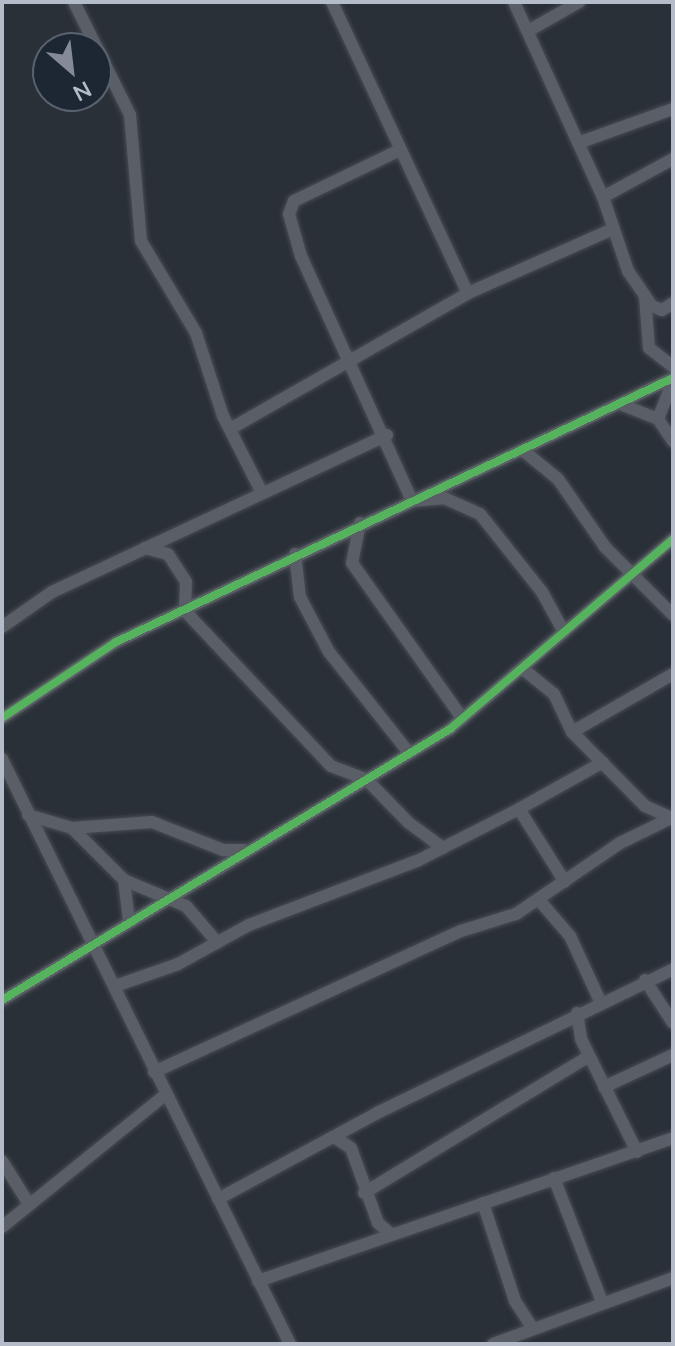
<!DOCTYPE html>
<html>
<head>
<meta charset="utf-8">
<style>
  body { margin:0 }
  #map { position:relative; width:675px; height:1346px; overflow:hidden; background:#2a3038; font-family:Mulish,sans-serif }
  div>[style] { position:absolute }
  [style*='--x'] { left:calc(var(--x)*1px); top:calc(var(--y)*1px); width:calc(var(--w)*1px); rotate:calc(var(--a)*1deg) }
  .roads { filter:drop-shadow(0 0 2px #484c53) drop-shadow(0 0 2px #484c53) }
  .minor>* { height:12px; margin:-6px; padding:0 6px; transform-origin:6px; border-radius:6px; background:#5a5e66 }
  .cycleway>* { height:8px; margin:-4px; padding:0 4px; transform-origin:4px; border-radius:4px; background:#56b35d }
  span { translate:-50% -50%; white-space:nowrap; text-align:center; line-height:1.15; -webkit-text-stroke:7px #1d2633; paint-order:stroke }
  .frame { position:absolute; inset:0; border:4px solid #b4bcc9; pointer-events:none }
  .north { position:absolute; left:32px; top:32px; width:80px; height:80px; box-sizing:border-box; background:#1d2633; border:2px solid #59626f; border-radius:50%; rotate:152deg; font-size:22px; font-weight:700; line-height:32px; text-align:center; color:#b4bcc9 }
  .north::after { content:''; display:block; margin:auto; width:28px; height:36px; background:#848b96; clip-path:polygon(50% 0,100% 100%,50% 72%,0 100%) }
</style>
</head>
<body>
<div id="map">
  <div class="roads">
    <div class="minor">
      <div style="--x:74;--y:2;--w:126;--a:63.6"></div>
      <div style="--x:130;--y:115;--w:126;--a:85"></div>
      <div style="--x:141;--y:241;--w:107;--a:59.1"></div>
      <div style="--x:196;--y:333;--w:87;--a:72"></div>
      <div style="--x:223;--y:416;--w:86;--a:63.1"></div>
      <div style="--x:332;--y:2;--w:321;--a:65"></div>
      <div style="--x:514;--y:2;--w:214;--a:65.5"></div>
      <div style="--x:603;--y:197;--w:78;--a:71.3"></div>
      <div style="--x:628;--y:271;--w:42;--a:55.6"></div>
      <div style="--x:652;--y:306;--w:11;--a:22"></div>
      <div style="--x:662;--y:310;--w:13;--a:-32"></div>
      <div style="--x:528;--y:31;--w:59;--a:-29.6"></div>
      <div style="--x:578;--y:143;--w:101;--a:-19.7"></div>
      <div style="--x:400;--y:150;--w:118;--a:154.3"></div>
      <div style="--x:294;--y:201;--w:14;--a:111"></div>
      <div style="--x:289;--y:214;--w:44;--a:74.1"></div>
      <div style="--x:301;--y:256;--w:269;--a:65.6"></div>
      <div style="--x:412;--y:501;--w:32;--a:-5"></div>
      <div style="--x:444;--y:498;--w:39;--a:24"></div>
      <div style="--x:480;--y:514;--w:100;--a:51.5"></div>
      <div style="--x:542;--y:592;--w:46;--a:61.2"></div>
      <div style="--x:603;--y:197;--w:80;--a:-28.5"></div>
      <div style="--x:645;--y:297;--w:51;--a:85.5"></div>
      <div style="--x:649;--y:348;--w:31;--a:38"></div>
      <div style="--x:620;--y:404;--w:41;--a:21.5"></div>
      <div style="--x:658;--y:419;--w:27;--a:56"></div>
      <div style="--x:658;--y:419;--w:41;--a:-68.5"></div>
      <div style="--x:230;--y:429;--w:274;--a:-29.7"></div>
      <div style="--x:468;--y:293;--w:158;--a:-23.8"></div>
      <div style="--x:525;--y:452;--w:43;--a:39.3"></div>
      <div style="--x:558;--y:479;--w:83;--a:55.3"></div>
      <div style="--x:605;--y:547;--w:96;--a:45"></div>
      <div style="--x:360;--y:523;--w:41;--a:101.3"></div>
      <div style="--x:352;--y:563;--w:191;--a:54.6"></div>
      <div style="--x:145;--y:548;--w:24;--a:15"></div>
      <div style="--x:168;--y:554;--w:33;--a:57"></div>
      <div style="--x:186;--y:582;--w:29;--a:92"></div>
      <div style="--x:185;--y:611;--w:213;--a:46.7"></div>
      <div style="--x:331;--y:766;--w:39;--a:21"></div>
      <div style="--x:367;--y:780;--w:60;--a:45.7"></div>
      <div style="--x:409;--y:823;--w:42;--a:36.3"></div>
      <div style="--x:295;--y:554;--w:43;--a:83.4"></div>
      <div style="--x:300;--y:597;--w:62;--a:62.2"></div>
      <div style="--x:329;--y:652;--w:129;--a:51.6"></div>
      <div style="--x:2;--y:627;--w:61;--a:-35"></div>
      <div style="--x:52;--y:592;--w:370;--a:-25.1"></div>
      <div style="--x:523;--y:669;--w:40;--a:39"></div>
      <div style="--x:554;--y:694;--w:42;--a:64.7"></div>
      <div style="--x:572;--y:732;--w:104;--a:45.4"></div>
      <div style="--x:645;--y:806;--w:30;--a:24"></div>
      <div style="--x:2;--y:718;--w:137;--a:-33.7"></div>
      <div style="--x:116;--y:642;--w:616;--a:-25.36"></div>
      <div style="--x:572;--y:732;--w:116;--a:-29.9"></div>
      <div style="--x:2;--y:759;--w:652;--a:63.79"></div>
      <div style="--x:519;--y:809;--w:96;--a:-29.2"></div>
      <div style="--x:28;--y:815;--w:46;--a:16.5"></div>
      <div style="--x:72;--y:828;--w:74;--a:45"></div>
      <div style="--x:124;--y:880;--w:67;--a:22.8"></div>
      <div style="--x:186;--y:906;--w:48;--a:49.3"></div>
      <div style="--x:72;--y:828;--w:80;--a:-4.3"></div>
      <div style="--x:152;--y:822;--w:76;--a:21.5"></div>
      <div style="--x:223;--y:850;--w:21;--a:0"></div>
      <div style="--x:124;--y:880;--w:41;--a:83"></div>
      <div style="--x:539;--y:900;--w:48;--a:49.3"></div>
      <div style="--x:570;--y:936;--w:72;--a:65.2"></div>
      <div style="--x:645;--y:980;--w:51;--a:56.9"></div>
      <div style="--x:115;--y:986;--w:67;--a:-19.2"></div>
      <div style="--x:178;--y:964;--w:81;--a:-28.8"></div>
      <div style="--x:249;--y:925;--w:180;--a:-20.9"></div>
      <div style="--x:417;--y:861;--w:114;--a:-27"></div>
      <div style="--x:519;--y:809;--w:86;--a:57.8"></div>
      <div style="--x:2;--y:1000;--w:524;--a:-31.17"></div>
      <div style="--x:450;--y:729;--w:293;--a:-40.4"></div>
      <div style="--x:577;--y:1013;--w:26;--a:81"></div>
      <div style="--x:581;--y:1039;--w:126;--a:63.6"></div>
      <div style="--x:154;--y:1072;--w:338;--a:-24.7"></div>
      <div style="--x:461;--y:931;--w:58;--a:-17.2"></div>
      <div style="--x:516;--y:914;--w:126;--a:-34.3"></div>
      <div style="--x:620;--y:843;--w:59;--a:-26.1"></div>
      <div style="--x:604;--y:1087;--w:76;--a:-24.9"></div>
      <div style="--x:334;--y:1137;--w:20;--a:33"></div>
      <div style="--x:351;--y:1148;--w:80;--a:70.2"></div>
      <div style="--x:378;--y:1223;--w:16;--a:40"></div>
      <div style="--x:2;--y:1161;--w:51;--a:57.9"></div>
      <div style="--x:554;--y:1178;--w:133;--a:68.8"></div>
      <div style="--x:364;--y:1193;--w:263;--a:-31.3"></div>
      <div style="--x:218;--y:1199;--w:181;--a:-28.4"></div>
      <div style="--x:377;--y:1113;--w:329;--a:-25.9"></div>
      <div style="--x:483;--y:1203;--w:103;--a:71.9"></div>
      <div style="--x:515;--y:1301;--w:33;--a:57"></div>
      <div style="--x:2;--y:1227;--w:210;--a:-39"></div>
      <div style="--x:258;--y:1281;--w:439;--a:-19"></div>
      <div style="--x:493;--y:1344;--w:192;--a:-20.1"></div>
    </div>
  </div>
  <div class="cycleway">
    <div style="--x:2;--y:718;--w:137;--a:-33.7"></div>
    <div style="--x:116;--y:642;--w:616;--a:-25.36"></div>
    <div style="--x:2;--y:1000;--w:524;--a:-31.17"></div>
    <div style="--x:450;--y:729;--w:293;--a:-40.4"></div>
  </div>
  <div class="frame"></div>
  <div class="north">N</div>
</div>
</body>
</html>
